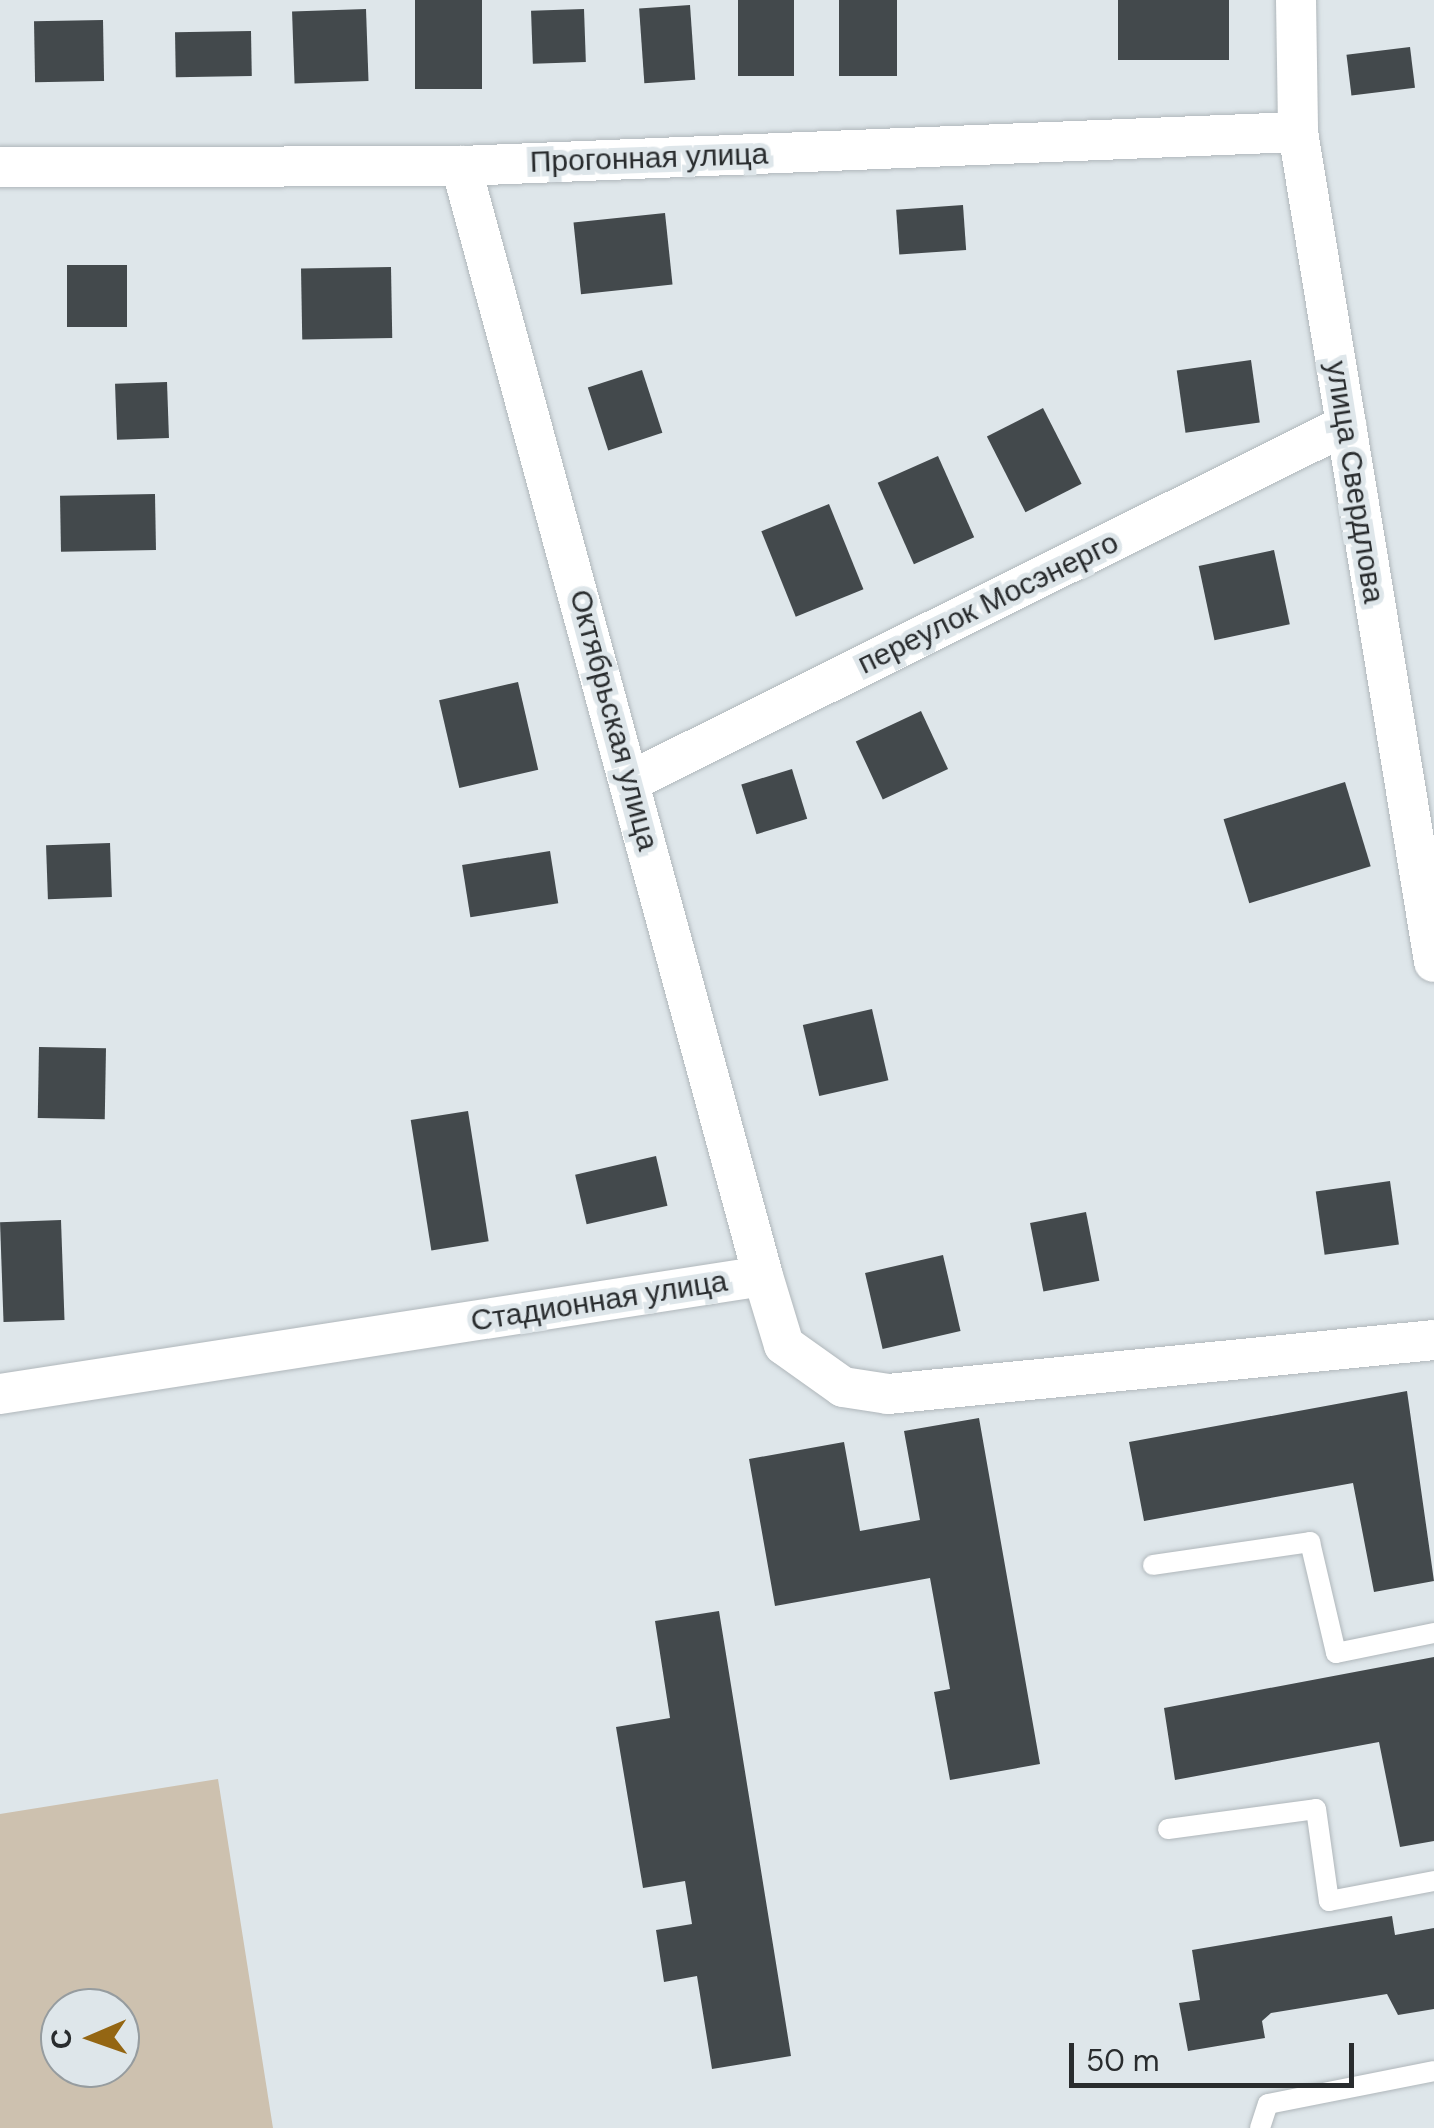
<!DOCTYPE html>
<html>
<head>
<meta charset="utf-8">
<style>
  body { margin:0 }
  #map { position:relative; width:1434px; height:2128px; overflow:hidden; background:#dee6ea; font-family:"DM Sans",sans-serif }
  div>[style] { position:absolute }
  [style*='--x'] { left:calc(var(--x)*1px); top:calc(var(--y)*1px); width:calc(var(--w)*1px); rotate:calc(var(--a)*1deg) }
  .green>* { inset:0; background:#cdc1af }
  .building>* { inset:0; background:#43494c; transform-origin:0 0 }
  .roads { filter:drop-shadow(0 0 2px #b0b7bb) drop-shadow(0 0 2px #b0b7bb) }
  .lane>* { height:20px; margin:-10px; padding:0 10px; transform-origin:10px; border-radius:10px; background:#fff }
  .street>* { height:40px; margin:-20px; padding:0 20px; transform-origin:20px; border-radius:20px; background:#fff }
  span { translate:-50% -50%; white-space:nowrap; text-align:center; line-height:1.15; -webkit-text-stroke:10px #dee6ea; paint-order:stroke }
  .street-label { font-size:30px; color:#292c2e }
  .north { position:absolute; left:40px; top:1988px; width:100px; height:100px; box-sizing:border-box; background:#dee6ea; border:2px solid #969c9f; border-radius:50%; rotate:268deg; font-size:28px; font-weight:700; line-height:40px; text-align:center; color:#292c2e }
  .north::after { content:''; display:block; margin:auto; width:35px; height:45px; background:#946613; clip-path:polygon(50% 0,100% 100%,50% 72%,0 100%) }
  .scale { position:absolute; left:1069px; top:2043px; width:285px; height:45px; box-sizing:border-box; border:5px solid #292c2e; border-top:0; padding-left:12px; font-size:30px; line-height:35px; white-space:nowrap; color:#292c2e; -webkit-text-stroke:8px #dee6ea; paint-order:stroke }
</style>
</head>
<body>
<div id="map">
  <div class="green">
    <div style="clip-path:polygon(evenodd,218px 1779px,273px 2128px,0 2128px,0 1814px,218px 1779px,60px 2008px,120px 2008px,120px 2068px,60px 2068px,60px 2008px)"></div>
  </div>
  <div class="building">
    <div style="left:415px;top:0;width:67px;height:89px"></div>
    <div style="left:738px;top:0;width:56px;height:76px"></div>
    <div style="left:839px;top:0;width:58px;height:76px"></div>
    <div style="left:1118px;top:0;width:111px;height:60px"></div>
    <div style="left:690px;top:5px;width:75px;height:51px;rotate:86deg"></div>
    <div style="left:366px;top:9px;width:72px;height:74px;rotate:88deg"></div>
    <div style="left:584px;top:9px;width:53px;height:53px;rotate:88deg"></div>
    <div style="left:103px;top:20px;width:61px;height:69px;rotate:89deg"></div>
    <div style="left:251px;top:31px;width:45px;height:76px;rotate:89deg"></div>
    <div style="left:1410px;top:47px;width:41px;height:64px;rotate:83deg"></div>
    <div style="left:963px;top:205px;width:45px;height:67px;rotate:86deg"></div>
    <div style="left:665px;top:213px;width:72px;height:92px;rotate:84deg"></div>
    <div style="left:67px;top:265px;width:60px;height:62px"></div>
    <div style="left:391px;top:267px;width:71px;height:90px;rotate:89deg"></div>
    <div style="left:1251px;top:360px;width:63px;height:75px;rotate:82deg"></div>
    <div style="left:642px;top:370px;width:66px;height:57px;rotate:72deg"></div>
    <div style="left:167px;top:382px;width:56px;height:52px;rotate:88deg"></div>
    <div style="left:1043px;top:408px;width:85px;height:63px;rotate:63deg"></div>
    <div style="left:938px;top:456px;width:89px;height:66px;rotate:66deg"></div>
    <div style="left:155px;top:494px;width:56px;height:95px;rotate:89deg"></div>
    <div style="left:829px;top:504px;width:92px;height:73px;rotate:68deg"></div>
    <div style="left:1274px;top:550px;width:76px;height:77px;rotate:78deg"></div>
    <div style="left:518px;top:682px;width:90px;height:81px;rotate:77deg"></div>
    <div style="left:921px;top:711px;width:64px;height:72px;rotate:65deg"></div>
    <div style="left:792px;top:769px;width:52px;height:53px;rotate:73deg"></div>
    <div style="left:1345px;top:782px;width:88px;height:127px;rotate:73deg"></div>
    <div style="left:110px;top:843px;width:54px;height:64px;rotate:88deg"></div>
    <div style="left:550px;top:851px;width:53px;height:89px;rotate:81deg"></div>
    <div style="left:872px;top:1009px;width:73px;height:71px;rotate:77deg"></div>
    <div style="left:39px;top:1047px;width:67px;height:71px;rotate:1deg"></div>
    <div style="left:468px;top:1111px;width:132px;height:58px;rotate:81deg"></div>
    <div style="left:656px;top:1156px;width:51px;height:83px;rotate:77deg"></div>
    <div style="left:1390px;top:1181px;width:64px;height:75px;rotate:82deg"></div>
    <div style="left:1086px;top:1212px;width:70px;height:57px;rotate:79deg"></div>
    <div style="left:61px;top:1220px;width:100px;height:61px;rotate:88deg"></div>
    <div style="left:943px;top:1255px;width:78px;height:80px;rotate:77deg"></div>
    <div style="clip-path:polygon(1407px 1391px,1434px 1581px,1374px 1592px,1353px 1483px,1144px 1521px,1129px 1442px)"></div>
    <div style="clip-path:polygon(979px 1418px,1040px 1764px,950px 1780px,934px 1692px,950px 1689px,930px 1578px,775px 1606px,749px 1459px,844px 1442px,860px 1531px,920px 1520px,904px 1431px)"></div>
    <div style="clip-path:polygon(719px 1611px,791px 2056px,712px 2069px,697px 1976px,664px 1982px,656px 1930px,692px 1924px,685px 1881px,643px 1888px,616px 1727px,670px 1718px,655px 1621px)"></div>
    <div style="clip-path:polygon(1434px 1657px,1434px 1841px,1400px 1847px,1379px 1742px,1175px 1780px,1164px 1708px)"></div>
    <div style="clip-path:polygon(1392px 1916px,1395px 1935px,1434px 1928px,1434px 2009px,1398px 2015px,1387px 1994px,1271px 2013px,1262px 2021px,1265px 2038px,1188px 2051px,1179px 2003px,1200px 2000px,1192px 1950px)"></div>
  </div>
  <div class="roads">
    <div class="lane">
      <div style="--x:1153;--y:1565;--w:159;--a:-8.3"></div>
      <div style="--x:1310;--y:1542;--w:114;--a:76.8"></div>
      <div style="--x:1336;--y:1653;--w:100;--a:-11.5"></div>
      <div style="--x:1168;--y:1829;--w:149;--a:-7.7"></div>
      <div style="--x:1316;--y:1809;--w:93;--a:82"></div>
      <div style="--x:1329;--y:1901;--w:107;--a:-10.8"></div>
      <div style="--x:1260;--y:2128;--w:25;--a:-72"></div>
      <div style="--x:1268;--y:2104;--w:169;--a:-11.2"></div>
    </div>
    <div class="street">
      <div style="--x:1296;--y:0;--w:132;--a:89.1"></div>
      <div style="--x:1298;--y:132;--w:841;--a:80.69"></div>
      <div style="--x:461;--y:166;--w:1150;--a:74.78"></div>
      <div style="--x:0;--y:167;--w:461;--a:-0.1"></div>
      <div style="--x:461;--y:166;--w:838;--a:-2.33"></div>
      <div style="--x:631;--y:781;--w:799;--a:-26.47"></div>
      <div style="--x:0;--y:1394;--w:772;--a:-8.79"></div>
      <div style="--x:763;--y:1276;--w:72;--a:73.1"></div>
      <div style="--x:784;--y:1345;--w:72;--a:35.4"></div>
      <div style="--x:843;--y:1387;--w:46;--a:8.8"></div>
      <div style="--x:888;--y:1394;--w:549;--a:-5.65"></div>
    </div>
  </div>
  <div class="street-label">
    <span style="left:649px;top:158px;rotate:-2deg">Прогонная улица</span>
    <span style="left:1355px;top:482px;rotate:81deg">улица Свердлова</span>
    <span style="left:988px;top:603px;rotate:-26deg">переулок Мосэнерго</span>
    <span style="left:614px;top:720px;rotate:75deg">Октябрьская улица</span>
    <span style="left:599px;top:1301px;rotate:-9deg">Стадионная улица</span>
  </div>
  <div class="north">С</div>
  <div class="scale">50 m</div>
</div>
</body>
</html>
